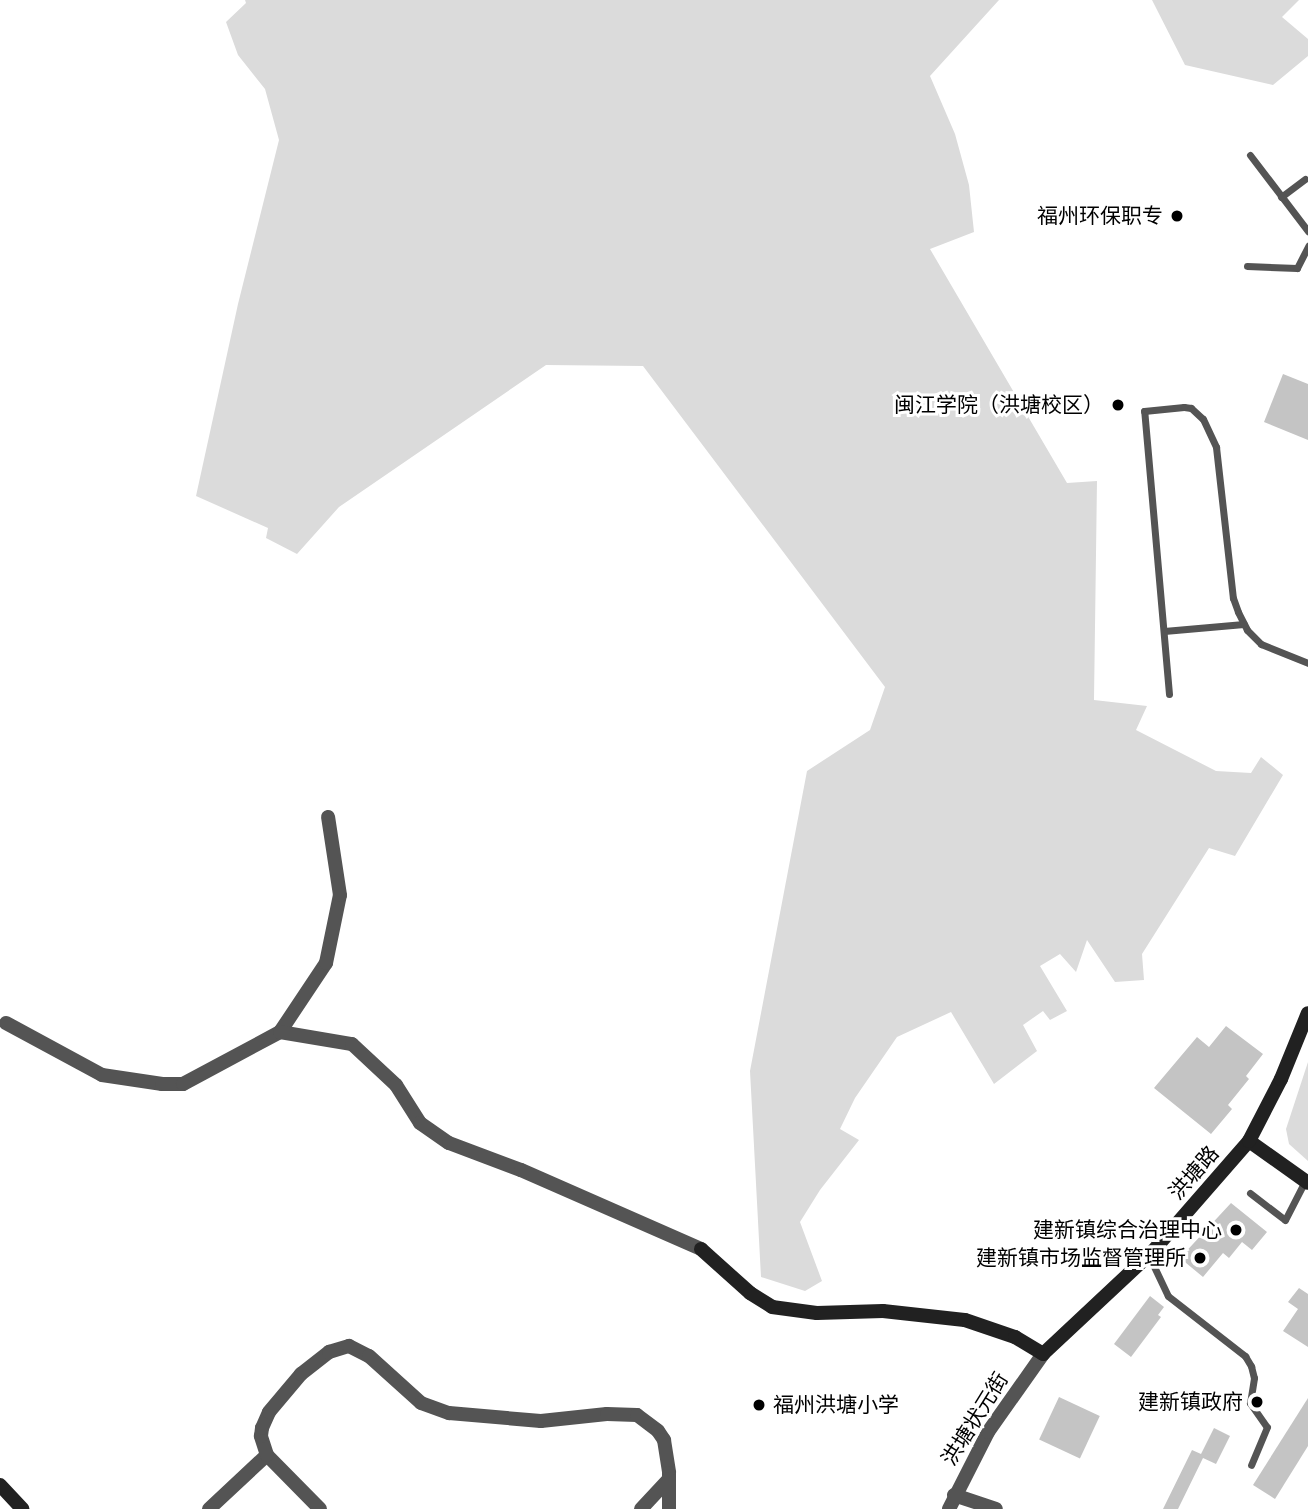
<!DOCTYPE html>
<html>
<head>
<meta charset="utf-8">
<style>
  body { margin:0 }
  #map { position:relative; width:1308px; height:1509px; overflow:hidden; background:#fff; font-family:"Public Sans","Noto Sans SC",sans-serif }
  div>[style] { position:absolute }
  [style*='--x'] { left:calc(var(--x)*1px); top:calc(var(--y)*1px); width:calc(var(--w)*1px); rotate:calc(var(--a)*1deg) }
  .green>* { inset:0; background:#dbdbdb }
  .building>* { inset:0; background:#c4c4c4; transform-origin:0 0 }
  .lane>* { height:7px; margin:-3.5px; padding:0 3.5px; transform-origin:3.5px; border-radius:3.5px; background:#545454 }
  .street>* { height:14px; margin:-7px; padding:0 7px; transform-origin:7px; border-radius:7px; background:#545454 }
  .secondary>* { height:14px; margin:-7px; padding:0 7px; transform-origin:7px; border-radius:7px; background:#212121 }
  .dots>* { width:19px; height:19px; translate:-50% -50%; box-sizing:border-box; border:4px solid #fff; border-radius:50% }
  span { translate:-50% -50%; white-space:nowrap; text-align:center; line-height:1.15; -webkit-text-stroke:6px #fff; paint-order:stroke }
  .poi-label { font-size:21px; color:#000 }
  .right { translate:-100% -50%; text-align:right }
  .left { translate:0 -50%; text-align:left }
  .street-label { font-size:21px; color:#000 }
</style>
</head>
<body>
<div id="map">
  <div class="green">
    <div style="clip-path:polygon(245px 0,999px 0,930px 76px,955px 134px,969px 185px,974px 232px,930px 249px,1067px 483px,1097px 481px,1094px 700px,1147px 706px,1136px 730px,1216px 771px,1251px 773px,1261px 757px,1283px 775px,1235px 856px,1209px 848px,1142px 954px,1144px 980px,1115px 982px,1087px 940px,1076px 972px,1060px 954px,1040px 966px,1067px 1011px,1050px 1020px,1043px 1011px,1023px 1025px,1037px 1051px,994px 1084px,951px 1012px,897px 1037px,855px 1098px,840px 1129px,859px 1140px,820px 1190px,800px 1222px,822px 1281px,805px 1291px,761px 1277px,750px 1071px,807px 771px,870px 730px,885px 687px,643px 366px,546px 365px,339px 507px,297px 554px,266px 538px,268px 528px,196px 496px,238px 304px,279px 140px,265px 89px,238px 55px,226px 22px,246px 3px)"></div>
    <div style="clip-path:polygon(1152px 0,1299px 0,1282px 17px,1308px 39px,1308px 56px,1273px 85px,1185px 65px)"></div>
    <div style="clip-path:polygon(1308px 1062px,1308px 1161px,1289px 1144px,1286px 1129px)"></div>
  </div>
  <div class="building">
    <div style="clip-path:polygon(1283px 374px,1308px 384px,1308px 440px,1264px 422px)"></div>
    <div style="clip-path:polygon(1226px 1026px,1263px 1054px,1246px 1076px,1249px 1079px,1228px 1105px,1232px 1109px,1211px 1134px,1154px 1088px,1197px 1037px,1209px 1047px)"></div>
    <div style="clip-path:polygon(1231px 1203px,1267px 1232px,1252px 1250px,1242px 1242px,1229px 1258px,1223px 1253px,1203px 1277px,1180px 1258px)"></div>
    <div style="clip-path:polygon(1299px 1288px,1308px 1294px,1308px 1347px,1283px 1331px,1298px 1309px,1288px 1302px)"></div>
    <div style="clip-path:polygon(1150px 1296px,1164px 1307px,1158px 1315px,1161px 1317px,1131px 1357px,1114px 1344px)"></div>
    <div style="left:1059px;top:1397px;width:45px;height:47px;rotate:25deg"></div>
    <div style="clip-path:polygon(1308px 1398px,1308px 1446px,1275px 1499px,1253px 1485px)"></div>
    <div style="clip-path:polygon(1214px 1428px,1230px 1436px,1216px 1464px,1203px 1458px,1178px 1509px,1163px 1509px,1192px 1450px,1201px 1454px)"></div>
  </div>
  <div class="lane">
    <div style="--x:1250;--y:155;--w:96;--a:52.7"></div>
    <div style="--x:1281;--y:197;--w:30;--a:-37"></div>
    <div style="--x:1247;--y:266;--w:50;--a:2.3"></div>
    <div style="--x:1297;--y:268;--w:25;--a:-63"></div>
    <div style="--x:1164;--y:631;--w:80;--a:-5"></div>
    <div style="--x:1169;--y:694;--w:284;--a:-95"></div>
    <div style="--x:1144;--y:411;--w:40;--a:-5.7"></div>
    <div style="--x:1184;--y:407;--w:7;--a:8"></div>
    <div style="--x:1191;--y:408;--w:16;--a:43"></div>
    <div style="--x:1203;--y:419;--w:31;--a:65"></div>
    <div style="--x:1216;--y:447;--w:152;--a:83.6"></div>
    <div style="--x:1233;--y:598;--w:15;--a:70"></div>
    <div style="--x:1238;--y:612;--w:20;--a:63"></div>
    <div style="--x:1247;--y:630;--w:20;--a:45"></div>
    <div style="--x:1261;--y:644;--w:51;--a:22"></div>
    <div style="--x:1250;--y:1193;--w:44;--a:37.6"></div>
    <div style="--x:1285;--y:1220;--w:44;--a:-62.9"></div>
    <div style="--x:1149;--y:1256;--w:44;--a:64.6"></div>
    <div style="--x:1168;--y:1296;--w:98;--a:37.9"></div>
    <div style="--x:1245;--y:1356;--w:12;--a:59"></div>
    <div style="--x:1251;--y:1366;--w:12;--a:76"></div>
    <div style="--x:1254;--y:1378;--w:25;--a:99"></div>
    <div style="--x:1250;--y:1403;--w:29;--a:55"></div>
    <div style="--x:1267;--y:1427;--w:41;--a:112.8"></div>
  </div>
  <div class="street">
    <div style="--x:6;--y:1023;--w:109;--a:28.4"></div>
    <div style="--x:102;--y:1075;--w:61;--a:8.5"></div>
    <div style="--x:162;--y:1084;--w:21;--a:0"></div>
    <div style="--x:183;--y:1084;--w:110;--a:-28.2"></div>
    <div style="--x:280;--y:1032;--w:83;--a:-56.3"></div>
    <div style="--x:326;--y:963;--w:69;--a:-78.4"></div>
    <div style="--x:340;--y:895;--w:79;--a:-98.7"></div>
    <div style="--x:280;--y:1032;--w:73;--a:9.5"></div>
    <div style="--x:352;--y:1044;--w:60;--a:43"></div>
    <div style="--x:396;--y:1085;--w:45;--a:57.7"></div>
    <div style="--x:420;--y:1123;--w:35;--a:35"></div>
    <div style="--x:449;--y:1143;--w:77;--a:20.6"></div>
    <div style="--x:521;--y:1170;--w:197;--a:23.7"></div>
    <div style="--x:954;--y:1495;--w:44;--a:18.4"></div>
    <div style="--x:209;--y:1509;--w:79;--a:-43"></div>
    <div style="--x:320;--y:1509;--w:76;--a:-134.5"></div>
    <div style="--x:267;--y:1455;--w:20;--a:-108"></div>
    <div style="--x:261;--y:1436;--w:8;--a:-83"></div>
    <div style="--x:262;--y:1428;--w:17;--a:-66"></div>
    <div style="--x:269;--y:1412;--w:50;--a:-49.9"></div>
    <div style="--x:301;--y:1374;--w:36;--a:-38"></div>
    <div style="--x:329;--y:1352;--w:21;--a:-17"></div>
    <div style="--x:349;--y:1346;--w:22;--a:27"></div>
    <div style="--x:369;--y:1356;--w:70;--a:42.1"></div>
    <div style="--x:421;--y:1403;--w:30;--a:20"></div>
    <div style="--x:449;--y:1413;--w:92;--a:5"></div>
    <div style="--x:541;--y:1421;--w:66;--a:-6.1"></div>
    <div style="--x:607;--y:1414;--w:30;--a:2"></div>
    <div style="--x:637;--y:1415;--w:26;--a:37"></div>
    <div style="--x:658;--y:1431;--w:11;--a:56"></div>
    <div style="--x:664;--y:1440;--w:33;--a:81"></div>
    <div style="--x:669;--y:1473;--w:36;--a:90"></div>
    <div style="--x:641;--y:1509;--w:41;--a:-47"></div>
    <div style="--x:949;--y:1509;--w:86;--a:-63.1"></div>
    <div style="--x:988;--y:1432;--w:95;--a:-54.8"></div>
  </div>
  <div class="secondary">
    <div style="--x:1249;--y:1141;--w:72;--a:35.4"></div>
    <div style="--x:701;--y:1249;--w:66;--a:41.9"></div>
    <div style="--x:750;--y:1293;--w:26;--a:32"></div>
    <div style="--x:772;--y:1307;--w:45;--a:7.6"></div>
    <div style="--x:817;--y:1313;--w:66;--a:-1.7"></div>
    <div style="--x:883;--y:1311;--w:82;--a:6.3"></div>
    <div style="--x:965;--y:1320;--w:53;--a:18.8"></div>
    <div style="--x:1015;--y:1337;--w:33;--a:31"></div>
    <div style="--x:1043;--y:1354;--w:151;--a:-43.1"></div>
    <div style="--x:1153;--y:1251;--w:146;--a:-48.9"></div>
    <div style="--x:1249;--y:1141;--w:70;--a:-62.7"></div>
    <div style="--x:1281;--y:1079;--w:71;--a:-67.8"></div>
    <div style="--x:0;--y:1485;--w:33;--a:47"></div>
  </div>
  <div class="dots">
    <div style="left:1177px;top:216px;background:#000"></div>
    <div style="left:1118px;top:405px;background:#000"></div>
    <div style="left:1236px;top:1230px;background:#000"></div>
    <div style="left:1200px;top:1258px;background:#000"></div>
    <div style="left:1257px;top:1402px;background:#000"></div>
    <div style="left:759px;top:1405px;background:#000"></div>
  </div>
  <div class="poi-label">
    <span class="right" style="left:1163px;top:216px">福州环保职专</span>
    <span class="right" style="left:1104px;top:405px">闽江学院（洪塘校区）</span>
    <span class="right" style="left:1222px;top:1230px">建新镇综合治理中心</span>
    <span class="right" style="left:1186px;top:1258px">建新镇市场监督管理所</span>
    <span class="right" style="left:1243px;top:1402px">建新镇政府</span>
    <span class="left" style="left:773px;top:1405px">福州洪塘小学</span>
  </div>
  <div class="street-label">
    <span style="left:1194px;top:1173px;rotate:-49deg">洪塘路</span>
    <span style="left:975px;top:1419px;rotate:-58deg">洪塘状元街</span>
  </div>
</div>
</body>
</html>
